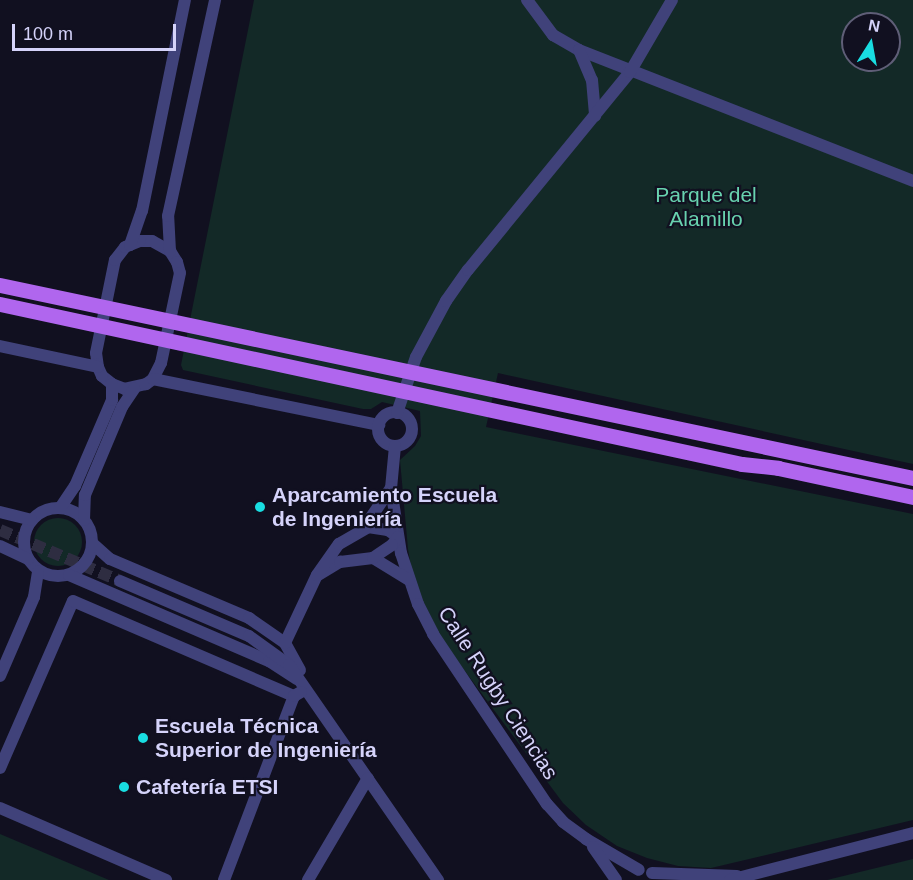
<!DOCTYPE html>
<meta charset="utf-8">
<style>
body{margin:0}
#map{position:relative;width:913px;height:880px;overflow:hidden;background:#111020;font-family:Helvetica,sans-serif}
div>[style]{position:absolute}
.green>*{inset:0;background:#132927}
.round{border-radius:50%}
.minor-tunnel>*{height:12px;margin-top:-6px;transform-origin:0;background:repeating-linear-gradient(90deg,#2e2d41 0 12px,transparent 0 18px)}
.minor>*{height:12px;margin:-6px;padding:0 6px;transform-origin:6px;border-radius:6px;background:#40427a}
.minor>.ring{margin:-6px;padding:0;box-sizing:content-box;background:none;border:12px solid #40427a;border-radius:50%}
.major>*{height:15px;margin:-7.5px;padding:0 7.5px;transform-origin:7.5px;border-radius:7.5px;background:#b066ee}
.dots>*{width:16px;height:16px;translate:-50% -50%;box-sizing:border-box;border:3px solid #111020;border-radius:50%}
span{translate:-50% -50%;white-space:nowrap;text-align:center;line-height:1.15;-webkit-text-stroke:4.5px #111020;paint-order:stroke}
.park-label{font-size:21px;color:#68d2af}
.poi-label{font-size:21px;color:#d5d3fa;font-weight:700}
.left{translate:0 -50%;text-align:left}
.street-label{font-size:21px;color:#d5d3fa}
.north{position:absolute;left:841px;top:12px;width:60px;height:60px;box-sizing:border-box;background:#111020;border:2px solid #5f5e77;border-radius:50%;rotate:11deg;font-size:16px;font-weight:700;line-height:24px;text-align:center;color:#d5d3fa}
.north::after{content:'';display:block;margin:auto;width:21px;height:27px;background:#19dde1;clip-path:polygon(50% 0,100% 100%,50% 72%,0 100%)}
.scale{position:absolute;left:12px;top:24px;width:164px;height:27px;box-sizing:border-box;border:3px solid #d5d3fa;border-top:0;padding-left:8px;font-size:18px;line-height:21px;white-space:nowrap;color:#d5d3fa;-webkit-text-stroke:4px #111020;paint-order:stroke}
</style>
<div id="map">
<div class="green">
<div style="clip-path:polygon(evenodd,254px 0,913px 0,913px 464px,498px 373px,486px 427px,913px 514px,913px 820px,711px 868px,678px 866px,647px 858px,617px 846px,586px 825px,563px 803px,459px 663px,439px 633px,422px 599px,412px 572px,408px 549px,400px 460px,415px 446px,421px 436px,420px 411px,382px 402px,371px 409px,363px 409px,183px 370px,181px 365px,254px 0,853px 24px,889px 24px,889px 60px,853px 60px,853px 24px)"></div>
<div class="round" style="left:34px;top:518px;width:48px;height:48px"></div>
<div style="clip-path:polygon(0 834px,109px 880px,0 880px)"></div>
<div style="clip-path:polygon(913px 859px,913px 880px,827px 880px)"></div>
</div>
<div class="minor-tunnel">
<div style="left:0;top:530px;width:130px;rotate:23deg"></div>
</div>
<div class="minor">
<div style="left:527px;top:0;width:44px;rotate:53.4deg"></div>
<div style="left:553px;top:35px;width:30px;rotate:30deg"></div>
<div style="left:579px;top:50px;width:359px;rotate:21.4deg"></div>
<div style="left:579px;top:50px;width:33px;rotate:67deg"></div>
<div style="left:592px;top:80px;width:36px;rotate:85deg"></div>
<div style="left:140px;top:241px;width:12px"></div>
<div style="left:152px;top:241px;width:21px;rotate:29deg"></div>
<div style="left:170px;top:251px;width:13px;rotate:58deg"></div>
<div style="left:177px;top:262px;width:11px;rotate:75deg"></div>
<div style="left:180px;top:273px;width:92px;rotate:101.9deg"></div>
<div style="left:161px;top:363px;width:18px;rotate:117deg"></div>
<div style="left:153px;top:379px;width:9px;rotate:144deg"></div>
<div style="left:146px;top:384px;width:22px;rotate:167deg"></div>
<div style="left:125px;top:389px;width:14px;rotate:-159deg"></div>
<div style="left:112px;top:384px;width:13px;rotate:-141deg"></div>
<div style="left:102px;top:376px;width:10px;rotate:-114deg"></div>
<div style="left:98px;top:367px;width:14px;rotate:-98deg"></div>
<div style="left:96px;top:353px;width:95px;rotate:-78.5deg"></div>
<div style="left:115px;top:260px;width:16px;rotate:-52deg"></div>
<div style="left:125px;top:247px;width:16px;rotate:-22deg"></div>
<div style="left:130px;top:245px;width:36px;rotate:-71deg"></div>
<div style="left:142px;top:211px;width:215px;rotate:-78.5deg"></div>
<div style="left:170px;top:251px;width:35px;rotate:-93deg"></div>
<div style="left:168px;top:216px;width:221px;rotate:-77.7deg"></div>
<div style="left:0;top:346px;width:100px;rotate:12.1deg"></div>
<div style="left:153px;top:379px;width:231px;rotate:11.5deg"></div>
<div class="ring" style="left:378px;top:412px;width:22px;height:22px"></div>
<div style="left:397px;top:413px;width:59px;rotate:-71.3deg"></div>
<div style="left:416px;top:357px;width:64px;rotate:-61.8deg"></div>
<div style="left:446px;top:301px;width:38px;rotate:-55deg"></div>
<div style="left:468px;top:270px;width:256px;rotate:-50.7deg"></div>
<div style="left:630px;top:72px;width:83px;rotate:-59.7deg"></div>
<div style="left:395px;top:446px;width:42px;rotate:95.4deg"></div>
<div style="left:391px;top:488px;width:66px;rotate:81.3deg"></div>
<div style="left:401px;top:553px;width:54px;rotate:71.6deg"></div>
<div style="left:418px;top:604px;width:34px;rotate:63deg"></div>
<div style="left:433px;top:634px;width:205px;rotate:56.2deg"></div>
<div style="left:547px;top:804px;width:24px;rotate:48deg"></div>
<div style="left:563px;top:822px;width:29px;rotate:36deg"></div>
<div style="left:586px;top:839px;width:61px;rotate:30.3deg"></div>
<div class="ring" style="left:24px;top:508px;width:56px;height:56px"></div>
<div style="left:60px;top:508px;width:27px;rotate:-56deg"></div>
<div style="left:75px;top:486px;width:94px;rotate:-66.7deg"></div>
<div style="left:112px;top:400px;width:16px;rotate:-90deg"></div>
<div style="left:0;top:512px;width:32px;rotate:14deg"></div>
<div style="left:84px;top:520px;width:25px;rotate:-88deg"></div>
<div style="left:85px;top:495px;width:95px;rotate:-67.2deg"></div>
<div style="left:122px;top:407px;width:22px;rotate:-56deg"></div>
<div style="left:363px;top:529px;width:50px;rotate:-55.7deg"></div>
<div style="left:92px;top:543px;width:24px;rotate:42deg"></div>
<div style="left:110px;top:559px;width:151px;rotate:23deg"></div>
<div style="left:249px;top:618px;width:44px;rotate:34.8deg"></div>
<div style="left:285px;top:643px;width:31px;rotate:61deg"></div>
<div style="left:0;top:546px;width:31px;rotate:25deg"></div>
<div style="left:69px;top:575px;width:218px;rotate:23.3deg"></div>
<div style="left:269px;top:661px;width:33px;rotate:33deg"></div>
<div style="left:318px;top:575px;width:26px;rotate:-31deg"></div>
<div style="left:340px;top:562px;width:33px;rotate:-7deg"></div>
<div style="left:373px;top:558px;width:42px;rotate:31.4deg"></div>
<div style="left:120px;top:581px;width:140px;rotate:23.1deg"></div>
<div style="left:249px;top:636px;width:49px;rotate:35.9deg"></div>
<div style="left:289px;top:665px;width:262px;rotate:55.3deg"></div>
<div style="left:285px;top:643px;width:75px;rotate:-64.8deg"></div>
<div style="left:317px;top:575px;width:38px;rotate:-55deg"></div>
<div style="left:339px;top:544px;width:34px;rotate:-30deg"></div>
<div style="left:368px;top:527px;width:20px;rotate:9deg"></div>
<div style="left:388px;top:530px;width:12px;rotate:35deg"></div>
<div style="left:398px;top:537px;width:10px;rotate:127deg"></div>
<div style="left:392px;top:545px;width:23px;rotate:146deg"></div>
<div style="left:0;top:676px;width:86px;rotate:-66.7deg"></div>
<div style="left:34px;top:597px;width:26px;rotate:-81deg"></div>
<div style="left:0;top:768px;width:182px;rotate:-66.4deg"></div>
<div style="left:73px;top:601px;width:241px;rotate:23.3deg"></div>
<div style="left:0;top:808px;width:181px;rotate:23.4deg"></div>
<div style="left:593px;top:847px;width:40px;rotate:55.1deg"></div>
<div style="left:652px;top:873px;width:85px;rotate:2deg"></div>
<div style="left:224px;top:880px;width:197px;rotate:-69.2deg"></div>
<div style="left:294px;top:696px;width:8px;rotate:-30deg"></div>
<div style="left:308px;top:880px;width:118px;rotate:-59.5deg"></div>
<div style="left:730px;top:880px;width:189px;rotate:-14.4deg"></div>
</div>
<div class="major">
<div style="left:0;top:285px;width:933px;rotate:11.94deg"></div>
<div style="left:0;top:304px;width:759px;rotate:12.17deg"></div>
<div style="left:742px;top:464px;width:36px;rotate:6deg"></div>
<div style="left:778px;top:468px;width:138px;rotate:12.1deg"></div>
</div>
<div class="dots">
<div style="left:260px;top:507px;background:#19dde1"></div>
<div style="left:143px;top:738px;background:#19dde1"></div>
<div style="left:124px;top:787px;background:#19dde1"></div>
</div>
<div class="park-label">
<span style="left:706px;top:207px">Parque del<br>Alamillo</span>
</div>
<div class="poi-label">
<span class="left" style="left:272px;top:507px">Aparcamiento Escuela<br>de Ingeniería</span>
<span class="left" style="left:155px;top:738px">Escuela Técnica<br>Superior de Ingeniería</span>
<span class="left" style="left:136px;top:787px">Cafetería ETSI</span>
</div>
<div class="street-label">
<span style="left:498px;top:693px;rotate:57deg">Calle Rugby Ciencias</span>
</div>
<div class="north">N</div>
<div class="scale">100 m</div>
</div>
